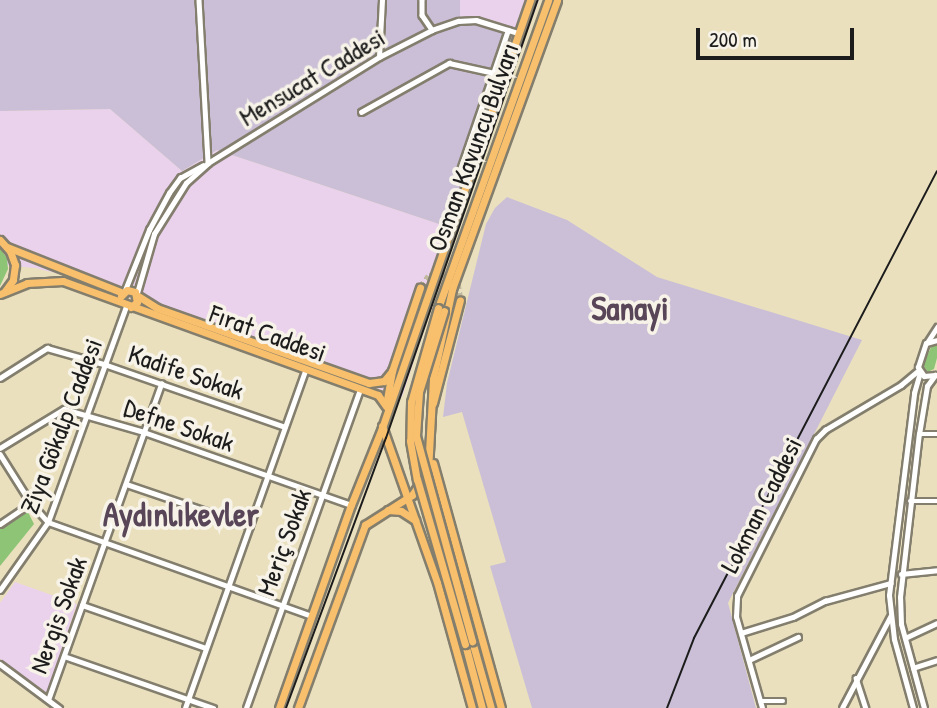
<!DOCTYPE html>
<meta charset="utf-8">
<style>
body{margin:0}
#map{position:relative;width:937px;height:708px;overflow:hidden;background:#eae0be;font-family:"Patrick Hand",sans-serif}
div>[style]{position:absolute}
.built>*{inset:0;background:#ead1ec}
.industrial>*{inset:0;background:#cabfd6}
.green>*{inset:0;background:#8ec476}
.primary-tunnel>*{height:7px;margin-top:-3.5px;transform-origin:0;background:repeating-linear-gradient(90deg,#c1b99e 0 7px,transparent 0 10.5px)}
.roads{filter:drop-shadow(2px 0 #837e6d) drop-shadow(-2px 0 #837e6d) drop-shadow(0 2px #837e6d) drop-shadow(0 -2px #837e6d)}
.minor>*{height:4.5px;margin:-2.25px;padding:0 2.25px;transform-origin:2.25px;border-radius:2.25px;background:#fff}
.tertiary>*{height:5px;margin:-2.5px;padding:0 2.5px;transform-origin:2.5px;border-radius:2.5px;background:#fff}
.primary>*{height:7px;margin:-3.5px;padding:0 3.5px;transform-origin:3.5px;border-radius:3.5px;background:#f8bf6c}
.trunk>*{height:7px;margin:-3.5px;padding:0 3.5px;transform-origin:3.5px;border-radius:3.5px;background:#f8bf6c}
.tram>*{height:2px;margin:-1px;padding:0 1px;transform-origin:1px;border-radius:1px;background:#1c1c1c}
.rail>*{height:2px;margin:-1px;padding:0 1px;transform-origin:1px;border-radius:1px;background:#1c1c1c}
.bridges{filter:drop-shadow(2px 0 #837e6d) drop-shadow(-2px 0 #837e6d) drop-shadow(0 2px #837e6d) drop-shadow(0 -2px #837e6d)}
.trunk-bridge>*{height:7px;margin:-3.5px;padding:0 3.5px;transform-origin:3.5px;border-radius:3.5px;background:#f8bf6c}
span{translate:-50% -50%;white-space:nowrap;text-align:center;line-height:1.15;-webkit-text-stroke:7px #f7f3e8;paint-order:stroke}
.street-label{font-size:26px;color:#1c1c1c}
.district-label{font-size:33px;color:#584557;font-weight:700}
.scale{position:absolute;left:696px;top:28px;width:158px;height:32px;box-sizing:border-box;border:4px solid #1c1c1c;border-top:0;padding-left:9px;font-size:21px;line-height:24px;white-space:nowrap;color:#1c1c1c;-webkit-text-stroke:5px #f7f3e8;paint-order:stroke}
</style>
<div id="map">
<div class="built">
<div style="clip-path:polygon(460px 0,539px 0,525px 38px,459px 17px)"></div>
<div style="clip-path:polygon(110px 109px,182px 171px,217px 150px,457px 230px,402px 397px,160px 313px,129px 298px,71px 277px,35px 268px,0 265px,0 111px)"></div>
<div style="clip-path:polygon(15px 582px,77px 604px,47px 693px,0 659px,0 603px)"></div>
</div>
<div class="industrial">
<div style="clip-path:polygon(0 0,460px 0,460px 17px,525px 38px,457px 230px,217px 150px,182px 171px,110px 109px,0 111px)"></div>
<div style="clip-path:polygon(507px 197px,567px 220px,657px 277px,862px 340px,728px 603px,756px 708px,532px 708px,490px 566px,506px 562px,462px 412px,443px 417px,447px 383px,486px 224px,495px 208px)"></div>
</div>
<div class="green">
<div style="clip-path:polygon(0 248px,7px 258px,8px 269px,0 286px)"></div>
<div style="clip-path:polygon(932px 345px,937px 346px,937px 358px,934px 369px,928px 372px,923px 365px)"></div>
<div style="clip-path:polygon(26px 508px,34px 524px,0 566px,0 525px)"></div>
</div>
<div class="primary-tunnel">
<div style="left:420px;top:288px;width:15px;rotate:-53deg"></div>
<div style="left:429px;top:276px;width:16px;rotate:-7deg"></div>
<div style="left:445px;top:274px;width:14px;rotate:34deg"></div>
<div style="left:457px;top:282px;width:18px;rotate:81deg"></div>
</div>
<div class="roads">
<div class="minor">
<div style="left:199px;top:0;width:163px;rotate:86.8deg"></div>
<div style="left:422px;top:0;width:15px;rotate:90deg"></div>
<div style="left:422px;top:15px;width:18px;rotate:56deg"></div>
<div style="left:379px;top:57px;width:57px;rotate:-87deg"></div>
<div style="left:361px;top:112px;width:101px;rotate:-29.1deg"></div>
<div style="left:449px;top:63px;width:46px;rotate:12.5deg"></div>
<div style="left:465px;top:186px;width:12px;rotate:-125deg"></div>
<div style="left:458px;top:176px;width:154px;rotate:-71.1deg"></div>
<div style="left:125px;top:290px;width:65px;rotate:-68.2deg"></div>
<div style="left:149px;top:230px;width:42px;rotate:-61.6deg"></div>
<div style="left:169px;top:193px;width:19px;rotate:-54deg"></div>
<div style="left:180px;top:178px;width:26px;rotate:-29deg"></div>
<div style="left:137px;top:293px;width:61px;rotate:-73.9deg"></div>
<div style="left:154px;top:234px;width:60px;rotate:-57.9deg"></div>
<div style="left:186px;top:183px;width:30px;rotate:-42deg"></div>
<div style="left:208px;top:163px;width:201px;rotate:-31.8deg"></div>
<div style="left:379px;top:57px;width:59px;rotate:-27deg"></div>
<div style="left:432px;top:30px;width:28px;rotate:-19deg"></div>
<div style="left:458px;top:21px;width:18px;rotate:-3deg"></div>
<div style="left:476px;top:20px;width:44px;rotate:17.2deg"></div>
<div style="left:0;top:378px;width:56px;rotate:-32.6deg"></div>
<div style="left:47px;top:348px;width:62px;rotate:15.8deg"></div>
<div style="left:107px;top:365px;width:188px;rotate:19.2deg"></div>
<div style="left:919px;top:434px;width:18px"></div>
<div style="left:0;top:448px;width:75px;rotate:-31.4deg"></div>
<div style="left:64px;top:409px;width:83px;rotate:16deg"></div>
<div style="left:144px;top:432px;width:219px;rotate:19.4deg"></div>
<div style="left:0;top:454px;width:58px;rotate:57.7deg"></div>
<div style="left:31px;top:503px;width:25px;rotate:48deg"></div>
<div style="left:48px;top:522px;width:280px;rotate:19.6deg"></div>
<div style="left:126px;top:484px;width:131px;rotate:18.7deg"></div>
<div style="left:910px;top:501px;width:27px"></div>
<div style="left:0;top:524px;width:37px;rotate:-34deg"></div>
<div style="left:901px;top:574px;width:36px;rotate:-6deg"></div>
<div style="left:0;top:590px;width:83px;rotate:-54.8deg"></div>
<div style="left:48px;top:522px;width:229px;rotate:-70.1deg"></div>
<div style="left:82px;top:605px;width:131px;rotate:19.1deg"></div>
<div style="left:741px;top:633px;width:54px;rotate:-17.1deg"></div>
<div style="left:793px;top:617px;width:36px;rotate:-27deg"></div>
<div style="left:825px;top:601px;width:68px;rotate:-15.3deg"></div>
<div style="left:905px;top:638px;width:35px;rotate:-25deg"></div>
<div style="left:64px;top:656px;width:158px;rotate:19.2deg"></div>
<div style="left:749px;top:660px;width:54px;rotate:-25.1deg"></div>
<div style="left:0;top:664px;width:74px;rotate:36.7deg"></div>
<div style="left:913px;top:668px;width:25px;rotate:-18deg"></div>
<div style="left:856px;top:678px;width:32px;rotate:72deg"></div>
<div style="left:48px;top:700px;width:336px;rotate:-70.3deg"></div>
<div style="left:760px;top:701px;width:23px"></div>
<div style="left:185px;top:708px;width:360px;rotate:-70.4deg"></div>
<div style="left:246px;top:708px;width:339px;rotate:-70.3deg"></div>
<div style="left:762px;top:708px;width:95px;rotate:-105.9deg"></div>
<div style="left:736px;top:617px;width:21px;rotate:-87deg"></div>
<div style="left:737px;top:596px;width:176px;rotate:-63.3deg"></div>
<div style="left:816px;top:439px;width:13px;rotate:-45deg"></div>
<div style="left:825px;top:430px;width:88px;rotate:-30.6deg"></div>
<div style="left:901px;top:385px;width:23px;rotate:-40deg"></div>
<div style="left:842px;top:708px;width:103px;rotate:-62.2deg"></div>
</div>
<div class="tertiary">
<div style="left:928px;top:341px;width:17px;rotate:-57deg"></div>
<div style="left:935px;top:375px;width:11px;rotate:175deg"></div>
<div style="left:924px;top:376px;width:11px;rotate:-124deg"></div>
<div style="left:918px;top:367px;width:25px;rotate:-72deg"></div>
<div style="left:926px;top:343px;width:11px;rotate:-15deg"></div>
<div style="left:913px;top:708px;width:72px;rotate:-105.4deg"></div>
<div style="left:894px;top:639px;width:44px;rotate:-96.5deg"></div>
<div style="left:889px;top:595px;width:204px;rotate:-82.9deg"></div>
<div style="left:914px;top:393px;width:22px;rotate:-74deg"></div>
<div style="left:924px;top:708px;width:87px;rotate:-105.3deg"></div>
<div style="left:901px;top:624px;width:27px;rotate:-92deg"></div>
<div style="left:900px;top:597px;width:164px;rotate:-83.4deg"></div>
<div style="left:919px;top:434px;width:49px;rotate:-80.5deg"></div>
<div style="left:927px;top:386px;width:14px;rotate:-54deg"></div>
</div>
<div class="primary">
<div style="left:0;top:240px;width:15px;rotate:48deg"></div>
<div style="left:10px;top:251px;width:15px;rotate:70deg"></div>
<div style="left:15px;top:265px;width:15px;rotate:98deg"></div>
<div style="left:13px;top:280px;width:14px;rotate:126deg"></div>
<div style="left:7px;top:247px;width:125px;rotate:21.6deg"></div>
<div style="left:0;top:294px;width:29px;rotate:-22deg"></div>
<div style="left:27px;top:283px;width:36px;rotate:-3deg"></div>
<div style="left:63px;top:281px;width:335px;rotate:19.9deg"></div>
<div style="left:378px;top:395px;width:14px;rotate:54deg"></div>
<div style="left:121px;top:296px;width:8px;rotate:-45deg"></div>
<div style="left:127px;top:290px;width:8px;rotate:14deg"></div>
<div style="left:135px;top:292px;width:10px;rotate:79deg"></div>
<div style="left:137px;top:302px;width:8px;rotate:140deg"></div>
<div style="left:138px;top:296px;width:22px;rotate:32deg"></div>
<div style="left:157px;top:308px;width:225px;rotate:19.5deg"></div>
<div style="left:369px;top:383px;width:15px;rotate:-8deg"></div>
<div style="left:384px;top:381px;width:13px;rotate:-51deg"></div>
<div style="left:433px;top:403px;width:106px;rotate:-75.3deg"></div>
<div style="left:386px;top:405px;width:35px;rotate:-80deg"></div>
<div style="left:392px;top:371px;width:88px;rotate:-71.4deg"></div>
</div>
<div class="trunk">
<div style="left:452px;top:289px;width:307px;rotate:-70deg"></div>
<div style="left:438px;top:308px;width:327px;rotate:-70.3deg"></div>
<div style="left:382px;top:426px;width:165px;rotate:70.6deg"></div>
<div style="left:437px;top:582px;width:131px;rotate:74.5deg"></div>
<div style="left:433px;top:463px;width:254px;rotate:74.5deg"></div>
<div style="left:388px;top:510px;width:13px;rotate:4deg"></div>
<div style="left:401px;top:511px;width:17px;rotate:33deg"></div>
<div style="left:472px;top:641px;width:70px;rotate:74.2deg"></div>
<div style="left:465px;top:644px;width:66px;rotate:75.1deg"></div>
<div style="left:279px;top:708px;width:215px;rotate:-70.5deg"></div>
<div style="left:351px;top:505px;width:83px;rotate:-68.1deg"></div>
<div style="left:382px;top:428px;width:453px;rotate:-70.9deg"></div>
<div style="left:298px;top:708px;width:195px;rotate:-69.9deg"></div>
<div style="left:365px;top:525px;width:56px;rotate:-32.6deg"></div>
<div style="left:412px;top:495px;width:29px;rotate:-56deg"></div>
<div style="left:428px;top:471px;width:93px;rotate:-86.9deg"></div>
<div style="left:433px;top:378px;width:95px;rotate:-77.9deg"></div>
</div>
</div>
<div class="tram">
<div style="left:286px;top:708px;width:288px;rotate:-69.7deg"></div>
<div style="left:386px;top:438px;width:464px;rotate:-70.9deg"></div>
</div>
<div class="rail">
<div style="left:667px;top:708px;width:75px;rotate:-68.9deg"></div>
<div style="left:694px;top:638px;width:526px;rotate:-62.51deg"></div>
</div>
<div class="bridges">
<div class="trunk-bridge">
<div style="left:438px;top:308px;width:98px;rotate:106deg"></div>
<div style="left:411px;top:402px;width:39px;rotate:91deg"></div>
<div style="left:410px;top:441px;width:39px;rotate:80deg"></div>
<div style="left:417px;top:479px;width:172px;rotate:73.8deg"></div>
<div style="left:444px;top:311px;width:85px;rotate:107.2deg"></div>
<div style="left:419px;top:392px;width:44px;rotate:93.9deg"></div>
<div style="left:416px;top:436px;width:213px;rotate:74.7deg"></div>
</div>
</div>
<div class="street-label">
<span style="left:312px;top:77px;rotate:-31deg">Mensucat Caddesi</span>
<span style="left:473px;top:147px;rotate:-70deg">Osman Kavuncu Bulvarı</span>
<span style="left:268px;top:333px;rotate:20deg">Fırat Caddesi</span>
<span style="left:186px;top:372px;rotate:19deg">Kadife Sokak</span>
<span style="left:179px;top:425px;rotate:19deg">Defne Sokak</span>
<span style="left:61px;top:426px;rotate:-69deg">Ziya Gökalp Caddesi</span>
<span style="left:761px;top:505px;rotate:-63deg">Lokman Caddesi</span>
<span style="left:284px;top:542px;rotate:-70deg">Meriç Sokak</span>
<span style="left:58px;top:615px;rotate:-70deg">Nergis Sokak</span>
</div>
<div class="district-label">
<span style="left:630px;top:309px">Sanayi</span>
<span style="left:181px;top:515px">Aydınlıkevler</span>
</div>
<div class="scale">200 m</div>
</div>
